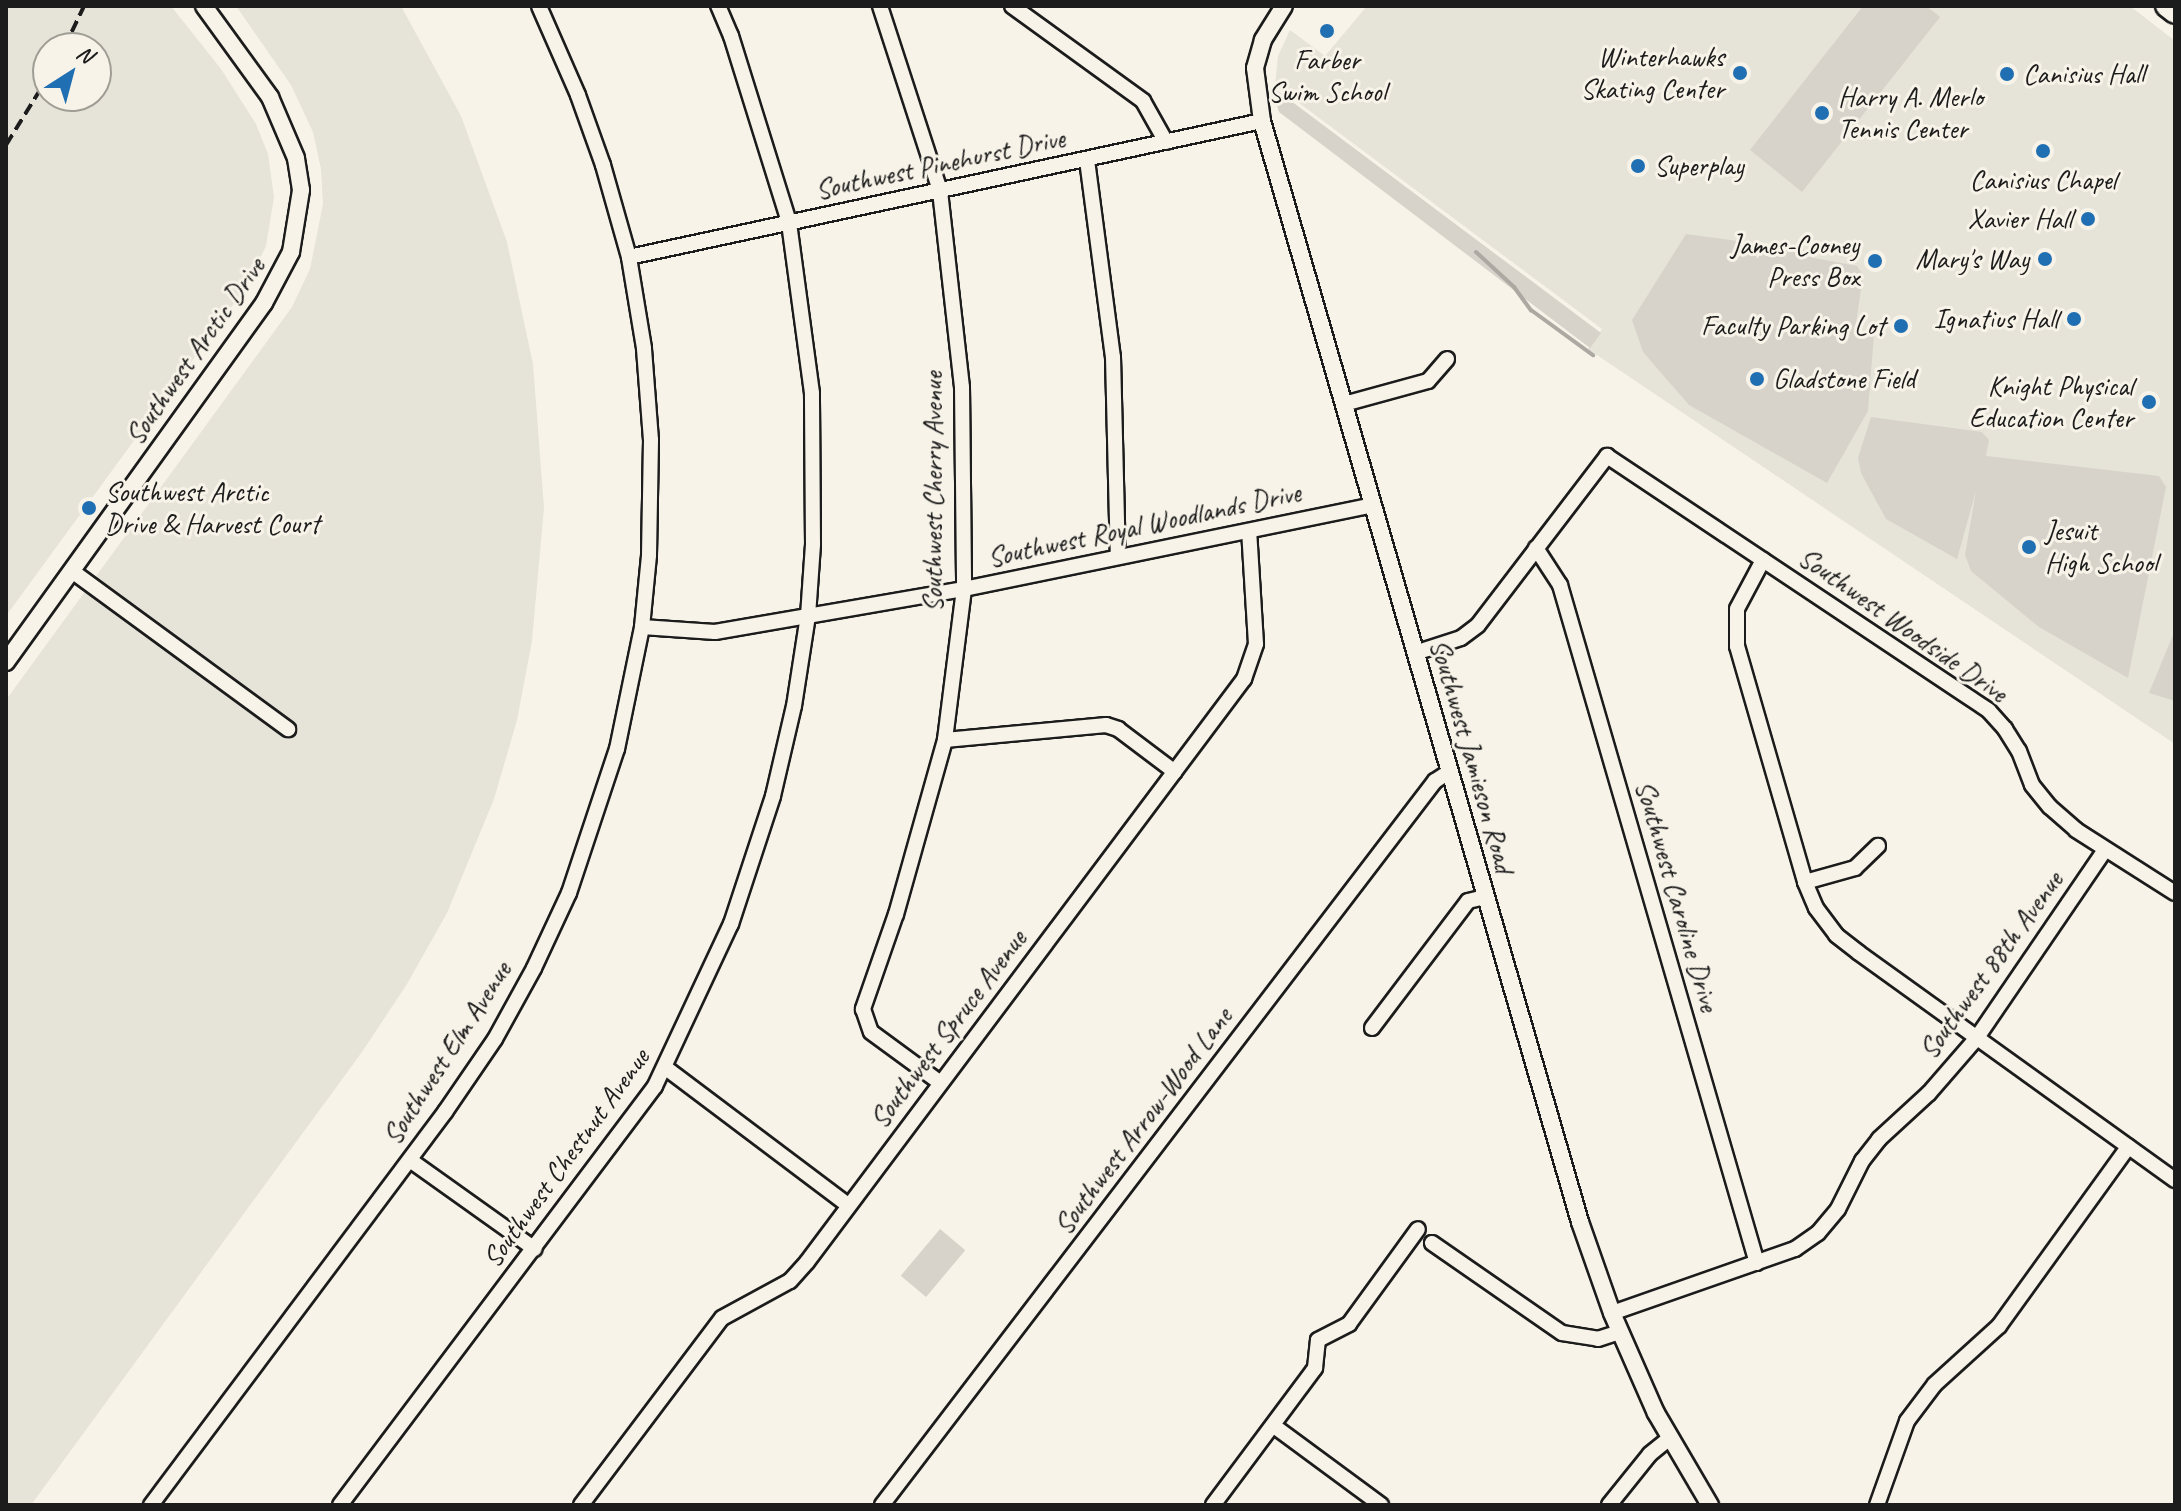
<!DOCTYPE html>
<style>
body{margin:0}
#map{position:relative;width:2181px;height:1511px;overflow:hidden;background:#f7f3e8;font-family:Caveat,sans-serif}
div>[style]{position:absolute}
.built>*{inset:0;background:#e6e3d9}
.green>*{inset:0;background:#d7d3cb;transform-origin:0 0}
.stream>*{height:4px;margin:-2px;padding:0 2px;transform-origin:2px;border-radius:2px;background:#aca9a2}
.roads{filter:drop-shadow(2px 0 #1c1c1c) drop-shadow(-2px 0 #1c1c1c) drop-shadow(0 2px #1c1c1c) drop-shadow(0 -2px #1c1c1c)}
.minor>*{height:14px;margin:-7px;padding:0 7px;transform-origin:7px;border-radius:7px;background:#f7f3e8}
.tertiary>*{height:16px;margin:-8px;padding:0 8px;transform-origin:8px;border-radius:8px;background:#f7f3e8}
.primary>*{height:20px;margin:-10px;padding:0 10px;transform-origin:10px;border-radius:10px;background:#f7f3e8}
.rail>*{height:4px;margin-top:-2px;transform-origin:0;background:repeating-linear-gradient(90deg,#1c1c1c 0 12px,transparent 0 18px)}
.dots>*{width:22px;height:22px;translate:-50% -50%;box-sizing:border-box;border:4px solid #f7f3e8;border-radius:50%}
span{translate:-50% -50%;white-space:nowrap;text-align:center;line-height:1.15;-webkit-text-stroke:6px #f7f3e8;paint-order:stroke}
.poi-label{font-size:28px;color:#1c1c1c}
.right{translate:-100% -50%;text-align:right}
.left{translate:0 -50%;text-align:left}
.street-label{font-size:28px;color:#1c1c1c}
.frame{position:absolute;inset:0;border:8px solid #1c1c1c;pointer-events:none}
.north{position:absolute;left:32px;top:32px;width:80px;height:80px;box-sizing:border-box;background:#f7f3e8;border:2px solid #9f9d96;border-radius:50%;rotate:36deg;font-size:22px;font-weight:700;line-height:32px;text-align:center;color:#1c1c1c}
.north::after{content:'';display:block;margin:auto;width:28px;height:36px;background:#1f6fb2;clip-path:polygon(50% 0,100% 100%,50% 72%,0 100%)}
</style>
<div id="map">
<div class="built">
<div style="clip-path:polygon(evenodd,6px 6px,171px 6px,221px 69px,256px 124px,268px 154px,274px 197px,266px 246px,246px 287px,6px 616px,6px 6px,48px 48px,96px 48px,96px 96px,48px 96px,48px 48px)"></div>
<div style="clip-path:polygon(236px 6px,401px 6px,461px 116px,507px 242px,533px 364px,544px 508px,532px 641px,517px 720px,494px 799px,447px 913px,407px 984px,362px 1052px,31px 1505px,6px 1505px,6px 700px,292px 307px,310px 269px,323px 204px,321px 169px,313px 132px,291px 85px)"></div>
<div style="clip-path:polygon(1367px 6px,2130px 6px,2175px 41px,2175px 744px,1588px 349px,1602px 329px,1275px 85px,1278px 56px,1290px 30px,1325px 56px)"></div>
</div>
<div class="green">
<div style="clip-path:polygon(1863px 6px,1926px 6px,1940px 17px,1802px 192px,1750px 150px)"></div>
<div style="clip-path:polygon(1271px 86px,1601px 333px,1590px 348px,1279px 112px)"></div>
<div style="clip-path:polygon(1686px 234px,1804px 250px,1804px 256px,1857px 266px,1863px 275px,1855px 331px,1874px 334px,1868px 411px,1827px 483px,1689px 405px,1643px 352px,1632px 320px)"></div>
<div style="clip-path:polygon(1871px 417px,1982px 432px,1989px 440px,1986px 456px,2159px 476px,2166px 487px,2128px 678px,2039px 627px,1971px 571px,1965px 555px,1976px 491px,1957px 559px,1886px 519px,1861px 473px,1858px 458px)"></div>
<div style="clip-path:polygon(2175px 630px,2175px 701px,2149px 693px)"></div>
<div style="left:940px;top:1229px;width:33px;height:61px;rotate:40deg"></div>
</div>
<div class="stream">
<div style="left:1476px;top:252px;width:52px;rotate:42.6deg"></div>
<div style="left:1514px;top:287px;width:29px;rotate:54deg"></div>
<div style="left:1531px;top:310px;width:77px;rotate:36deg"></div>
</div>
<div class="roads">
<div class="minor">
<div style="left:880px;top:6px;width:194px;rotate:72deg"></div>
<div style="left:940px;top:191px;width:197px;rotate:83.6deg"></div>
<div style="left:962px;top:387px;width:202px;rotate:89.4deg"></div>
<div style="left:964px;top:589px;width:152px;rotate:97.2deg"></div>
<div style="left:945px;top:740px;width:181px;rotate:105.7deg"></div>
<div style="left:896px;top:914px;width:101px;rotate:109.2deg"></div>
<div style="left:863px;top:1009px;width:24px;rotate:71deg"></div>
<div style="left:871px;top:1032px;width:84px;rotate:36.3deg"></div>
<div style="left:1012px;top:6px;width:162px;rotate:35.9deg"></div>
<div style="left:1143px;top:101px;width:47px;rotate:60.7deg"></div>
<div style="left:1087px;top:160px;width:199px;rotate:82.5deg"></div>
<div style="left:1113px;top:357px;width:200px;rotate:88.6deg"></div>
<div style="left:629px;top:257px;width:647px;rotate:-12.13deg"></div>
<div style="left:1344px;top:404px;width:87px;rotate:-15.3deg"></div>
<div style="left:1428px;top:381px;width:29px;rotate:-49deg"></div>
<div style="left:1536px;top:548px;width:44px;rotate:57deg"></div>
<div style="left:1560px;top:585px;width:706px;rotate:73.8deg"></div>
<div style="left:1763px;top:560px;width:55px;rotate:118deg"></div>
<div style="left:1737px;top:609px;width:37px;rotate:90deg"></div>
<div style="left:1737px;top:646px;width:246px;rotate:73.9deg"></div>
<div style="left:1805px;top:882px;width:28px;rotate:67deg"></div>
<div style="left:1816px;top:908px;width:34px;rotate:53deg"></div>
<div style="left:1836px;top:935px;width:29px;rotate:38deg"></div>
<div style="left:1859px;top:953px;width:389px;rotate:35.7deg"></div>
<div style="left:72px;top:571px;width:268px;rotate:36.2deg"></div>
<div style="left:642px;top:627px;width:73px;rotate:3.9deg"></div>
<div style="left:715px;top:632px;width:253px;rotate:-9.8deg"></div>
<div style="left:964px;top:589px;width:418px;rotate:-11.6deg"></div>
<div style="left:1415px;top:653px;width:48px;rotate:-18.1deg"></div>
<div style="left:1461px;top:638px;width:21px;rotate:-37deg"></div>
<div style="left:1478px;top:625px;width:213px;rotate:-52.6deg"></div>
<div style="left:1607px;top:456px;width:459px;rotate:33.7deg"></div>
<div style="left:1989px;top:711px;width:24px;rotate:48deg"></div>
<div style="left:2005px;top:729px;width:26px;rotate:58deg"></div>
<div style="left:2019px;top:751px;width:36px;rotate:69deg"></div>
<div style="left:2032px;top:785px;width:28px;rotate:51deg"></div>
<div style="left:2050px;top:807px;width:35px;rotate:41deg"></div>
<div style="left:2076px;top:830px;width:117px;rotate:32.5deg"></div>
<div style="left:945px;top:740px;width:162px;rotate:-5.3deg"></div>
<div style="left:1106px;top:725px;width:13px;rotate:18deg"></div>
<div style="left:1118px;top:729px;width:71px;rotate:37deg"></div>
<div style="left:1805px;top:882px;width:52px;rotate:-15.6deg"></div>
<div style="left:1855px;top:868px;width:32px;rotate:-44deg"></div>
<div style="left:1372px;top:1028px;width:159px;rotate:-52.9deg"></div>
<div style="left:1468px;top:901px;width:17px;rotate:-13deg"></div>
<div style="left:666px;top:1068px;width:228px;rotate:37deg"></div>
<div style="left:410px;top:1160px;width:153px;rotate:35.5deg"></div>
<div style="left:1432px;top:1243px;width:158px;rotate:34.7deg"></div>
<div style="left:1562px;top:1333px;width:36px;rotate:9deg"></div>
<div style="left:1598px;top:1339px;width:23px;rotate:-18deg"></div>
<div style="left:1612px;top:1313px;width:194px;rotate:-19.3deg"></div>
<div style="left:1795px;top:1249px;width:28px;rotate:-35deg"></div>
<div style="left:1818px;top:1233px;width:31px;rotate:-50deg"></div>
<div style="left:1838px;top:1209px;width:54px;rotate:-63.4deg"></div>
<div style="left:1862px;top:1161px;width:28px;rotate:-52deg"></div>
<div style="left:1879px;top:1139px;width:68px;rotate:-42.6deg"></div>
<div style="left:1929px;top:1093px;width:72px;rotate:-49deg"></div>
<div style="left:1976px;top:1039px;width:229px;rotate:-55.7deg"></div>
<div style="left:1274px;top:1426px;width:133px;rotate:36.4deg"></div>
<div style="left:151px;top:1505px;width:491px;rotate:-53.2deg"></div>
<div style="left:445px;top:1112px;width:88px;rotate:-55.6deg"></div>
<div style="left:495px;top:1039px;width:81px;rotate:-61.2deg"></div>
<div style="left:534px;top:968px;width:83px;rotate:-65deg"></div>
<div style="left:569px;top:893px;width:152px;rotate:-71.6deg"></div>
<div style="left:617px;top:749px;width:125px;rotate:-78.4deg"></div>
<div style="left:642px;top:627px;width:72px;rotate:-84.4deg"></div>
<div style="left:649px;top:555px;width:115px;rotate:-89deg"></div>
<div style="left:651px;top:440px;width:92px;rotate:-94.4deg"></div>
<div style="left:644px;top:348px;width:92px;rotate:-99.4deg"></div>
<div style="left:629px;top:257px;width:96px;rotate:-105.8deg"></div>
<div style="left:603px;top:165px;width:74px;rotate:-109.7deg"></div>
<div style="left:578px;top:95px;width:97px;rotate:-113.7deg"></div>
<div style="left:340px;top:1505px;width:524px;rotate:-53.06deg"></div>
<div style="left:655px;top:1086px;width:179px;rotate:-64.9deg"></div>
<div style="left:731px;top:924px;width:135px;rotate:-71.8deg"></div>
<div style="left:773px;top:796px;width:92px;rotate:-76.9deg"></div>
<div style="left:794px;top:706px;width:91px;rotate:-81.2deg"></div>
<div style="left:808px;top:616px;width:72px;rotate:-86deg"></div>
<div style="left:813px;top:544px;width:151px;rotate:-90.4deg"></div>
<div style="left:812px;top:393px;width:173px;rotate:-97.7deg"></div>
<div style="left:789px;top:222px;width:195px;rotate:-107.3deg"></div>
<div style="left:731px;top:36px;width:33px;rotate:-113deg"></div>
<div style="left:581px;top:1505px;width:234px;rotate:-53deg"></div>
<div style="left:722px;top:1318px;width:77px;rotate:-28.6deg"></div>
<div style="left:790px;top:1281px;width:25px;rotate:-48deg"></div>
<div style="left:807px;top:1262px;width:729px;rotate:-53.15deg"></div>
<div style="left:1244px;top:679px;width:37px;rotate:-71deg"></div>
<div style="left:1256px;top:644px;width:113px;rotate:-93.5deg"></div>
<div style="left:882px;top:1505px;width:911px;rotate:-52.63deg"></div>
<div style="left:1435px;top:781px;width:17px;rotate:-33deg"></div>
<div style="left:1213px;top:1505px;width:171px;rotate:-53.3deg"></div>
<div style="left:1315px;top:1368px;width:28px;rotate:-84deg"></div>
<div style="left:1318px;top:1340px;width:35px;rotate:-27deg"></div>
<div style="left:1349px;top:1324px;width:117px;rotate:-54deg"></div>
<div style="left:1609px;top:1505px;width:65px;rotate:-51.2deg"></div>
<div style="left:1650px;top:1454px;width:26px;rotate:-39deg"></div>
<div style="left:1877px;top:1505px;width:89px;rotate:-70.3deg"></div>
<div style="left:1907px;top:1421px;width:46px;rotate:-52.9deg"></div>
<div style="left:1935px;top:1384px;width:86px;rotate:-42.2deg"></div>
<div style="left:1999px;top:1326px;width:221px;rotate:-54.2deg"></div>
</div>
<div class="tertiary">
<div style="left:1284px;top:6px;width:40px;rotate:122deg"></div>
<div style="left:1263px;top:40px;width:29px;rotate:106deg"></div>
<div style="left:1255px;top:68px;width:53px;rotate:82.5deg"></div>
<div style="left:1262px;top:121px;width:1146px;rotate:73.89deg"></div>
<div style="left:1580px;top:1222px;width:96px;rotate:70.6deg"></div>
<div style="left:1612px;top:1313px;width:109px;rotate:66.3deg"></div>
<div style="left:1656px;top:1413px;width:107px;rotate:59.6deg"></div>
<div style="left:6px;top:662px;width:442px;rotate:-54.3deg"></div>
<div style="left:264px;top:303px;width:58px;rotate:-62.1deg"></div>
<div style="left:291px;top:252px;width:63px;rotate:-80.8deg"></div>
<div style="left:301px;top:190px;width:32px;rotate:-99deg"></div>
<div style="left:296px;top:158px;width:66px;rotate:-113.1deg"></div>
<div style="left:270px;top:97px;width:112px;rotate:-126deg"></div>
</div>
<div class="primary">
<div style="left:2166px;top:6px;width:11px;rotate:38deg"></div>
</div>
</div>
<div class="rail">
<div style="left:64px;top:48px;width:47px;rotate:-64.5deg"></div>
<div style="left:6px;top:145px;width:80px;rotate:-58.3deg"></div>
</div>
<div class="dots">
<div style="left:1327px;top:31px;background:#1f6fb2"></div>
<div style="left:1740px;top:73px;background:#1f6fb2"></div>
<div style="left:2007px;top:74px;background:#1f6fb2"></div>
<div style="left:1822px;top:113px;background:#1f6fb2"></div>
<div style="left:2043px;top:151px;background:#1f6fb2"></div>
<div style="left:1638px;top:166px;background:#1f6fb2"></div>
<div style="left:2088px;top:219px;background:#1f6fb2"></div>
<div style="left:2045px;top:259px;background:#1f6fb2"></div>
<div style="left:1875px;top:261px;background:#1f6fb2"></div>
<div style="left:2074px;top:319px;background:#1f6fb2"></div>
<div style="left:1901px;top:326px;background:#1f6fb2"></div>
<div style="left:1757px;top:379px;background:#1f6fb2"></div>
<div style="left:2149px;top:402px;background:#1f6fb2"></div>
<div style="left:89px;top:508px;background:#1f6fb2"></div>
<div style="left:2029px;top:547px;background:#1f6fb2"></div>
</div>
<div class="poi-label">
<span class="right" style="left:1724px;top:73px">Winterhawks<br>Skating Center</span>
<span style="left:1327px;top:76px">Farber<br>Swim School</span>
<span class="left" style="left:2023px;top:74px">Canisius Hall</span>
<span class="left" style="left:1838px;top:113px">Harry A. Merlo<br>Tennis Center</span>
<span class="left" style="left:1654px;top:166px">Superplay</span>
<span style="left:2043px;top:180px">Canisius Chapel</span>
<span class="right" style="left:2072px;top:219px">Xavier Hall</span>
<span class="right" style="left:1859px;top:261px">James-Cooney<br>Press Box</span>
<span class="right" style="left:2029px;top:259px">Mary's Way</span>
<span class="right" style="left:2058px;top:319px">Ignatius Hall</span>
<span class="right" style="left:1885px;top:326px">Faculty Parking Lot</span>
<span class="left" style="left:1773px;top:379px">Gladstone Field</span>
<span class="right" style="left:2133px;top:402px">Knight Physical<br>Education Center</span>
<span class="left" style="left:105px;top:508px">Southwest Arctic<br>Drive &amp; Harvest Court</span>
<span class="left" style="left:2045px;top:547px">Jesuit<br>High School</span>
</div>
<div class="street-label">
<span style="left:940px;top:164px;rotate:-12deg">Southwest Pinehurst Drive</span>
<span style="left:195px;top:351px;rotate:-55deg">Southwest Arctic Drive</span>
<span style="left:933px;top:492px;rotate:-90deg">Southwest Cherry Avenue</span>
<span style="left:1144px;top:525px;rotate:-12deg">Southwest Royal Woodlands Drive</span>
<span style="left:1903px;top:625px;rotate:35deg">Southwest Woodside Drive</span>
<span style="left:1472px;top:756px;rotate:74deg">Southwest Jamieson Road</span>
<span style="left:1677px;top:896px;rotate:74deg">Southwest Caroline Drive</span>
<span style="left:1991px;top:965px;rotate:-54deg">Southwest 88th Avenue</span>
<span style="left:948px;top:1029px;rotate:-53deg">Southwest Spruce Avenue</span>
<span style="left:447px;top:1053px;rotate:-57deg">Southwest Elm Avenue</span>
<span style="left:1143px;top:1121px;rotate:-53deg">Southwest Arrow-Wood Lane</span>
<span style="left:566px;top:1158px;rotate:-54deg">Southwest Chestnut Avenue</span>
</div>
<div class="frame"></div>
<div class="north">N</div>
</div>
